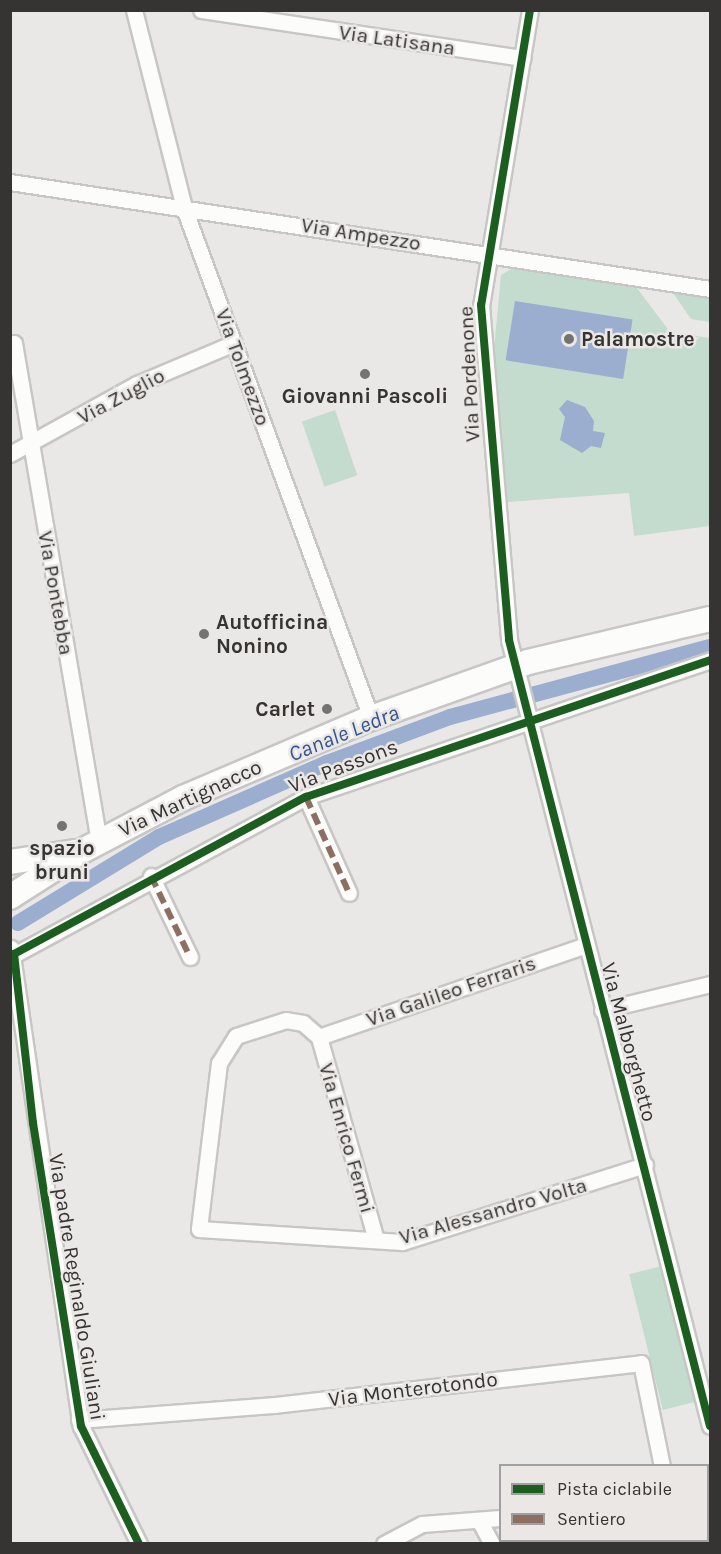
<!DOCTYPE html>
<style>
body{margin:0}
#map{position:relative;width:721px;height:1554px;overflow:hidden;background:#eae8e6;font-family:Karla,sans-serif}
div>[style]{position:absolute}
.green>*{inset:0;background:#c4dccd;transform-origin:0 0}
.water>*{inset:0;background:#9baecf;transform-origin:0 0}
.canal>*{height:16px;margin:-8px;padding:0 8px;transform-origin:8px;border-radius:8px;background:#9baecf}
.roads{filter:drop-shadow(2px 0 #c8c6c5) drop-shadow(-2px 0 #c8c6c5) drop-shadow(0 2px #c8c6c5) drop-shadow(0 -2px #c8c6c5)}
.street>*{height:15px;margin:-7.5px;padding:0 7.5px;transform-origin:7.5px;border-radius:7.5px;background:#fcfcfb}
.primary>*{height:24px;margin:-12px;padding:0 12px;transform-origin:12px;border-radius:12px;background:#fcfcfb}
.quiet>*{height:6px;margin-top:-3px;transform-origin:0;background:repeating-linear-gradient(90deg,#8d6e63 0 12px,transparent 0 18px)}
.cycleway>*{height:8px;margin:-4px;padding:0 4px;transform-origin:4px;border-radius:4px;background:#1b5e20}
.dots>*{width:16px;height:16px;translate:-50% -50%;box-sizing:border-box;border:3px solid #ebe7e5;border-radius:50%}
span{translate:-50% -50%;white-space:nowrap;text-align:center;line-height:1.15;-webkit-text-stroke:5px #ebe7e5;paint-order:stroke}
.street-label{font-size:21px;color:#353433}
.poi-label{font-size:21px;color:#353433;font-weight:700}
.left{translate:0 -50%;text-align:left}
.right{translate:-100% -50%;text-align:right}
.water-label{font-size:22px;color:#335593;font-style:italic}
.frame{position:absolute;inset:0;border:12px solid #353433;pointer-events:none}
.legend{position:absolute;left:499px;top:1464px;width:210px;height:78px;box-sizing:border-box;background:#ebe7e5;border:2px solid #a29f9e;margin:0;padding:8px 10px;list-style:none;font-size:18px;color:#353433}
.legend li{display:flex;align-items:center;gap:12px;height:30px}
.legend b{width:30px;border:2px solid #a29f9e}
</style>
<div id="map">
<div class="green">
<div style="clip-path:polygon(515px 267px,637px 288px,670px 332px,710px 338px,710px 526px,634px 536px,629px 493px,507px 502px,492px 370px,501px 275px)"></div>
<div style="clip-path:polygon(673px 293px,710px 299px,710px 322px,691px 319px)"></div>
<div style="left:335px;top:410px;width:69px;height:35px;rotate:71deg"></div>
<div style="left:662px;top:1266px;width:140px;height:34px;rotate:76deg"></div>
</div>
<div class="water">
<div style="left:515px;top:301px;width:119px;height:60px;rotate:9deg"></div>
<div style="clip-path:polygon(567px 400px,585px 407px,594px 421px,593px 431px,605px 433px,601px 448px,591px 446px,582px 453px,560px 440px,565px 417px,559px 409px)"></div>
</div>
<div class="canal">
<div style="left:18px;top:923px;width:165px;rotate:-31.4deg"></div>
<div style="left:159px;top:837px;width:184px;rotate:-23.8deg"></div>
<div style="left:327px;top:763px;width:131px;rotate:-20.5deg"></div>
<div style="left:450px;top:717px;width:269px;rotate:-15.1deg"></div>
</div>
<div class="roads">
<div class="street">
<div style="left:134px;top:10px;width:204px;rotate:75.8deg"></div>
<div style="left:184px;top:208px;width:543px;rotate:69.86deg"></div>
<div style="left:201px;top:10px;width:325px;rotate:8.5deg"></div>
<div style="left:530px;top:10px;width:299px;rotate:99.4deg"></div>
<div style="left:481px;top:305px;width:336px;rotate:85.2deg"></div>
<div style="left:509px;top:640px;width:811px;rotate:75.66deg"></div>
<div style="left:10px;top:182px;width:708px;rotate:8.69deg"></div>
<div style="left:14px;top:343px;width:506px;rotate:80.33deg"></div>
<div style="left:10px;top:454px;width:145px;rotate:-28.9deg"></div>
<div style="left:137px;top:384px;width:105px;rotate:-22.9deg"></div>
<div style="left:306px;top:797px;width:105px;rotate:65.9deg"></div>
<div style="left:151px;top:876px;width:90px;rotate:64.3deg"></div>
<div style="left:11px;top:948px;width:483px;rotate:81.7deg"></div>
<div style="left:81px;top:1426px;width:131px;rotate:63.8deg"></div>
<div style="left:10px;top:957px;width:336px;rotate:-28.4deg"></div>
<div style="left:306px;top:797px;width:427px;rotate:-18.7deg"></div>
<div style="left:602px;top:1010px;width:111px;rotate:-13.5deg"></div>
<div style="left:319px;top:1037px;width:280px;rotate:-19deg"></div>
<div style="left:376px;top:1240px;width:211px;rotate:-105.7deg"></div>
<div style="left:319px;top:1037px;width:21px;rotate:-139deg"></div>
<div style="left:303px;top:1023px;width:17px;rotate:-170deg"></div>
<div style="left:286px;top:1020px;width:52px;rotate:162.3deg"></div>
<div style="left:236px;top:1036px;width:32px;rotate:122deg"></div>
<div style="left:219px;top:1063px;width:167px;rotate:96.9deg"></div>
<div style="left:199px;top:1229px;width:203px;rotate:3.7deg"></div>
<div style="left:402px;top:1242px;width:255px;rotate:-17.6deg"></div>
<div style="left:79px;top:1420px;width:196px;rotate:-4.4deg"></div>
<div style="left:274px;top:1405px;width:369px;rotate:-6.5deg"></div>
<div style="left:641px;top:1363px;width:105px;rotate:78.5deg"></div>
<div style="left:708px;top:1492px;width:3px;rotate:-45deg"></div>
<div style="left:479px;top:1520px;width:27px;rotate:62deg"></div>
<div style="left:676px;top:1540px;width:5px;rotate:53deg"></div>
<div style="left:384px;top:1544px;width:43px;rotate:-27.8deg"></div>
<div style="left:422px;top:1524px;width:78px;rotate:-4.4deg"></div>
</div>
<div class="primary">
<div style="left:10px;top:862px;width:67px;rotate:-8.6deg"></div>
<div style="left:10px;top:897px;width:85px;rotate:-32.6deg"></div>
<div style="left:82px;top:851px;width:114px;rotate:-27.7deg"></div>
<div style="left:183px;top:798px;width:204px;rotate:-23.1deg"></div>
<div style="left:371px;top:718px;width:167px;rotate:-19.6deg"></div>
<div style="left:528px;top:662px;width:187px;rotate:-13.3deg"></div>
</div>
</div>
<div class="quiet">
<div style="left:306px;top:797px;width:105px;rotate:65.9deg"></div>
<div style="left:151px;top:876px;width:90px;rotate:64.3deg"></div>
</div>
<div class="cycleway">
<div style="left:530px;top:10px;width:299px;rotate:99.4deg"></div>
<div style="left:481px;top:305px;width:336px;rotate:85.2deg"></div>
<div style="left:509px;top:640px;width:811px;rotate:75.66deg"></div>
<div style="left:139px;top:1544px;width:131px;rotate:-116.2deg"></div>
<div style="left:81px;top:1426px;width:307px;rotate:-99deg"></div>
<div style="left:33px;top:1123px;width:170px;rotate:-96.4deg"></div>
<div style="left:14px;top:954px;width:332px;rotate:-28.3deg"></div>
<div style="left:306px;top:797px;width:427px;rotate:-18.7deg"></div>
</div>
<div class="dots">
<div style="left:569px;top:339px;background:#747372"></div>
<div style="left:365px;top:374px;background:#747372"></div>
<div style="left:204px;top:634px;background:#747372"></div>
<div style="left:327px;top:709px;background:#747372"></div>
<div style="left:62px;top:826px;background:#747372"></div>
</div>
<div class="street-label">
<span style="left:397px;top:40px;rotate:8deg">Via Latisana</span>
<span style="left:361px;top:234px;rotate:9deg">Via Ampezzo</span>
<span style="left:243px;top:367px;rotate:70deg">Via Tolmezzo</span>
<span style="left:469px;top:374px;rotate:-93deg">Via Pordenone</span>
<span style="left:121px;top:396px;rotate:-28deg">Via Zuglio</span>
<span style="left:56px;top:593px;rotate:80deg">Via Pontebba</span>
<span style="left:343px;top:766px;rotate:-21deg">Via Passons</span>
<span style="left:190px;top:798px;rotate:-25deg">Via Martignacco</span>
<span style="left:451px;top:991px;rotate:-19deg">Via Galileo Ferraris</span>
<span style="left:629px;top:1042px;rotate:75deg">Via Malborghetto</span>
<span style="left:347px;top:1138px;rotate:74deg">Via Enrico Fermi</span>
<span style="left:493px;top:1211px;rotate:-16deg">Via Alessandro Volta</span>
<span style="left:77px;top:1287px;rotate:81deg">Via padre Reginaldo Giuliani</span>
<span style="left:413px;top:1389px;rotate:-7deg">Via Monterotondo</span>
</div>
<div class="poi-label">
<span class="left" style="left:581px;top:339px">Palamostre</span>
<span style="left:365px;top:396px">Giovanni Pascoli</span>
<span class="left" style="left:216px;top:634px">Autofficina<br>Nonino</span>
<span class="right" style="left:315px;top:709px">Carlet</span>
<span style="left:62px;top:860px">spazio<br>bruni</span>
</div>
<div class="water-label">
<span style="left:344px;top:734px;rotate:-22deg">Canale Ledra</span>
</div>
<div class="frame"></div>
<ul class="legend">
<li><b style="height:8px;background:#1b5e20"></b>Pista ciclabile</li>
<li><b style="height:8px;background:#8d6e63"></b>Sentiero</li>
</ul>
</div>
